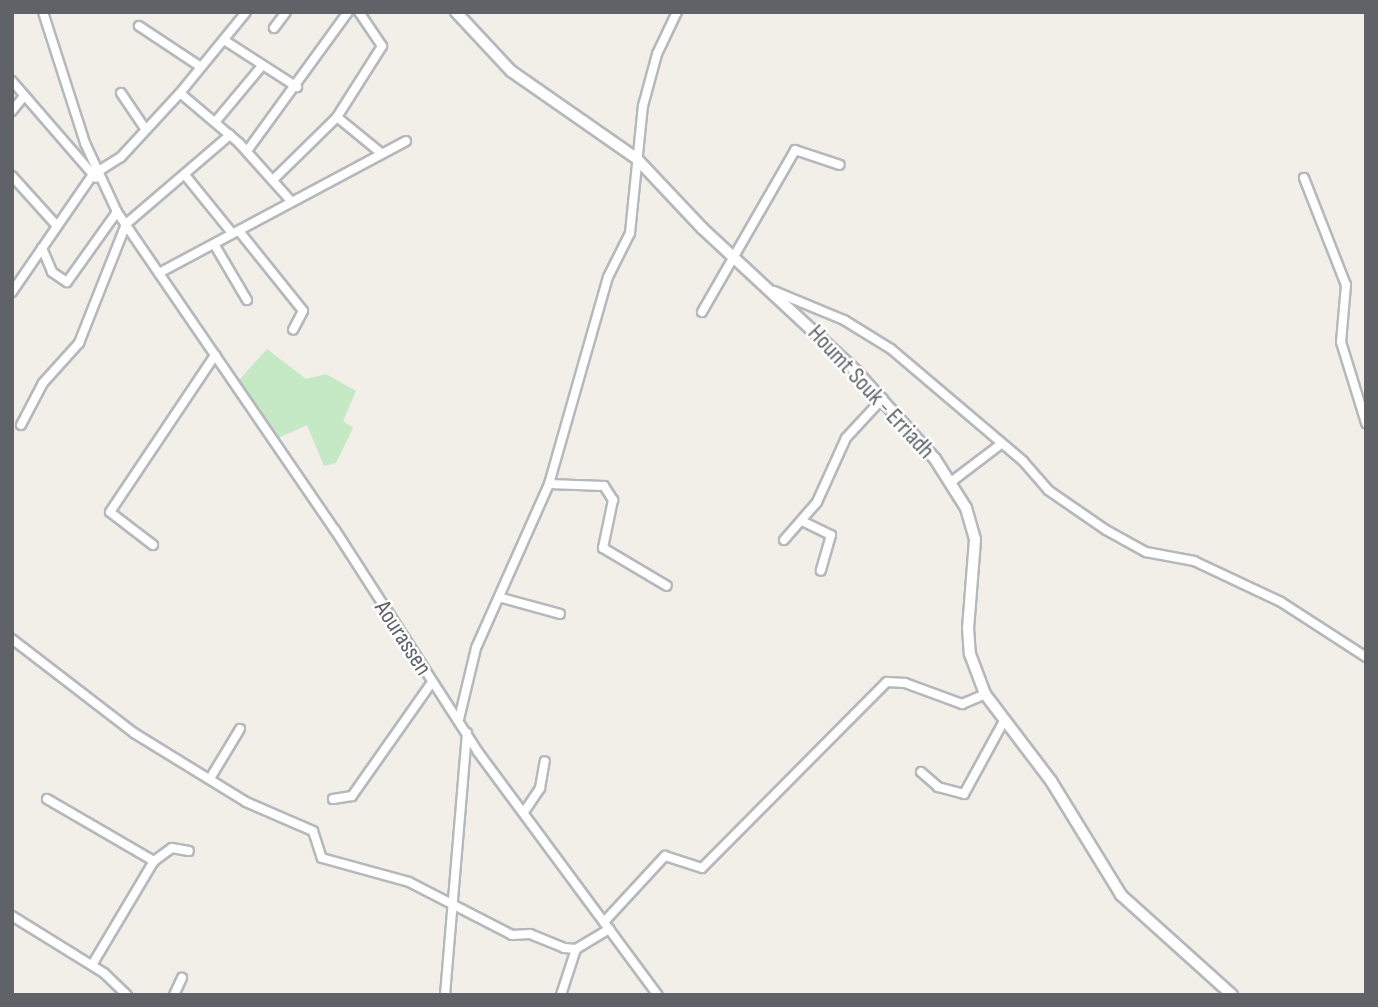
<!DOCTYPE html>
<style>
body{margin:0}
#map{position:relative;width:1378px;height:1007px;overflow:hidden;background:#f1efe8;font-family:"Sofia Sans Condensed",sans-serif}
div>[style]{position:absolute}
.green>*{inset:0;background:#c5e8c5}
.roads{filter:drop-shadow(2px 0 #b5b8bc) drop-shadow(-2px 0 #b5b8bc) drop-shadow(0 2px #b5b8bc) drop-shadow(0 -2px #b5b8bc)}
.street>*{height:8px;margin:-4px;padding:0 4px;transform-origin:4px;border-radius:4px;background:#fff}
.secondary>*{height:10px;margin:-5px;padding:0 5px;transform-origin:5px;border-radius:5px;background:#fff}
span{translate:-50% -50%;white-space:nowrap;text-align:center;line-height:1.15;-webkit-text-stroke:5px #fff;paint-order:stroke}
.street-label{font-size:24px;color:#5f6368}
.frame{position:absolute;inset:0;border:14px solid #5f6368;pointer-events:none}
</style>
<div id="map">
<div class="green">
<div style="clip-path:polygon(267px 349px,306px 379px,326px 374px,356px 391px,343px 421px,353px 428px,336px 463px,324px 466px,307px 425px,276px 439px,242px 388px,238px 381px)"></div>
</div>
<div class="roads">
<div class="street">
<div style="left:43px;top:12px;width:138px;rotate:72.2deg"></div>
<div style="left:85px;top:143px;width:76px;rotate:65.1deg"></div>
<div style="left:117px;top:212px;width:386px;rotate:55.6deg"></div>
<div style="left:335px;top:530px;width:264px;rotate:57.2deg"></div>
<div style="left:478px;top:752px;width:302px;rotate:53.5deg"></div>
<div style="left:139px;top:26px;width:74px;rotate:33.5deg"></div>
<div style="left:274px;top:28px;width:20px;rotate:-53deg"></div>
<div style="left:224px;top:40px;width:87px;rotate:32.8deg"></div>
<div style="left:12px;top:81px;width:128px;rotate:49.1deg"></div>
<div style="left:121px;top:93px;width:41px;rotate:55.9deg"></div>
<div style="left:180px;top:93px;width:77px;rotate:40.3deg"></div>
<div style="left:239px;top:143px;width:79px;rotate:48.1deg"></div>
<div style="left:12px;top:111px;width:19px;rotate:-51deg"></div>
<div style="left:337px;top:117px;width:57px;rotate:39.3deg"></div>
<div style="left:216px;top:121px;width:70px;rotate:-50.2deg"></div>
<div style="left:247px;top:151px;width:172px;rotate:-54deg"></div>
<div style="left:97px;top:172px;width:28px;rotate:-32deg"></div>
<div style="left:121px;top:157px;width:87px;rotate:-47.3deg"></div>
<div style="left:180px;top:93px;width:104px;rotate:-50.8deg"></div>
<div style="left:185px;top:175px;width:75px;rotate:51deg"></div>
<div style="left:12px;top:176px;width:67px;rotate:48deg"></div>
<div style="left:1304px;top:178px;width:115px;rotate:68.6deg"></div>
<div style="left:1346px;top:285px;width:57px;rotate:95deg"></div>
<div style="left:1341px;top:342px;width:85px;rotate:72.8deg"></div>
<div style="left:274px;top:179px;width:88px;rotate:-44.5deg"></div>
<div style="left:337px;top:117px;width:84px;rotate:-57.6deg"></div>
<div style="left:382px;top:46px;width:41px;rotate:-124.1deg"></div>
<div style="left:239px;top:231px;width:102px;rotate:51.3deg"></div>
<div style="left:303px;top:311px;width:21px;rotate:118deg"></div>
<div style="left:214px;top:244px;width:65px;rotate:59.5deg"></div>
<div style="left:42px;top:248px;width:26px;rotate:67deg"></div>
<div style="left:52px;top:272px;width:18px;rotate:34deg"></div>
<div style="left:67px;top:282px;width:86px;rotate:-54.5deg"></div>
<div style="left:159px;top:273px;width:280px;rotate:-28.1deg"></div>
<div style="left:774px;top:291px;width:76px;rotate:22.5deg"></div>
<div style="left:844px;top:320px;width:55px;rotate:31.7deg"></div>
<div style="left:891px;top:349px;width:173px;rotate:40.3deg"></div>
<div style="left:1023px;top:461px;width:38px;rotate:49deg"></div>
<div style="left:1048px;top:490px;width:70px;rotate:34.6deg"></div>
<div style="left:1106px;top:530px;width:46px;rotate:28.8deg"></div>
<div style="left:1146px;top:552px;width:49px;rotate:10.6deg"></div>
<div style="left:1194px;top:561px;width:96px;rotate:25.2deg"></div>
<div style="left:1281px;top:602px;width:101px;rotate:32.9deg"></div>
<div style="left:12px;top:292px;width:143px;rotate:-55.5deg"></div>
<div style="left:702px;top:312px;width:187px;rotate:-60.1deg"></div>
<div style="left:795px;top:150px;width:47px;rotate:18.4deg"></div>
<div style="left:21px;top:425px;width:47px;rotate:-62.4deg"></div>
<div style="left:43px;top:383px;width:54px;rotate:-48deg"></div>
<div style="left:79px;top:343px;width:128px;rotate:-68.4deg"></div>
<div style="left:126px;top:224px;width:137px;rotate:-40.6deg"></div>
<div style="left:951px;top:482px;width:63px;rotate:-37.2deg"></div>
<div style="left:549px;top:484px;width:55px;rotate:2.1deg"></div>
<div style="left:604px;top:486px;width:17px;rotate:57deg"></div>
<div style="left:613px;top:500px;width:49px;rotate:101.8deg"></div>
<div style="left:603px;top:548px;width:74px;rotate:30.7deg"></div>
<div style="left:804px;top:522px;width:30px;rotate:26deg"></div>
<div style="left:831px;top:535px;width:37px;rotate:106deg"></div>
<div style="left:784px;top:540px;width:50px;rotate:-49deg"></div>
<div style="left:817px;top:502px;width:70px;rotate:-65.6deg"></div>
<div style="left:846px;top:438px;width:54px;rotate:-47.2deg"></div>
<div style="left:153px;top:545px;width:54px;rotate:-142.5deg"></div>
<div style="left:110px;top:512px;width:189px;rotate:-56.2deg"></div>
<div style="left:502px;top:598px;width:60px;rotate:15.4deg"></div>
<div style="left:12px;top:639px;width:154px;rotate:37.6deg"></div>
<div style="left:134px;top:733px;width:132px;rotate:31.6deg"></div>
<div style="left:246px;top:802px;width:73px;rotate:23.4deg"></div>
<div style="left:313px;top:831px;width:28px;rotate:72deg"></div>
<div style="left:322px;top:858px;width:90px;rotate:15.4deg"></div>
<div style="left:409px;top:882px;width:116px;rotate:27.2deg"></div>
<div style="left:512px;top:935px;width:18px;rotate:-3deg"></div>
<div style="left:530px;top:934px;width:37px;rotate:22deg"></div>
<div style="left:564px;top:948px;width:12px;rotate:5deg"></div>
<div style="left:576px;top:949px;width:39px;rotate:-31deg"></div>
<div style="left:459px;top:719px;width:73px;rotate:-76.5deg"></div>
<div style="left:476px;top:648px;width:180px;rotate:-66deg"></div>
<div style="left:549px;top:484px;width:215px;rotate:-74.1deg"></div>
<div style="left:608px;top:277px;width:49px;rotate:-63.4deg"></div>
<div style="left:630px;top:233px;width:128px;rotate:-84.2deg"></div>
<div style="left:643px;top:106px;width:54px;rotate:-74.9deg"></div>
<div style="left:657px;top:54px;width:47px;rotate:-64.5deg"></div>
<div style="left:921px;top:772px;width:23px;rotate:41deg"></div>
<div style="left:938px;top:787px;width:27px;rotate:15deg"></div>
<div style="left:964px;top:794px;width:83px;rotate:-61.3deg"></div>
<div style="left:211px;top:777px;width:56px;rotate:-58.9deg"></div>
<div style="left:47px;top:799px;width:124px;rotate:30.1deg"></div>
<div style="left:333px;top:799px;width:19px;rotate:-9deg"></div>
<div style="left:352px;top:796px;width:139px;rotate:-54.9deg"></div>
<div style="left:524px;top:812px;width:29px;rotate:-56deg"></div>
<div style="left:540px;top:788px;width:27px;rotate:-80deg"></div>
<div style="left:12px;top:916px;width:108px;rotate:31.8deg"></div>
<div style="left:104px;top:973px;width:32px;rotate:44deg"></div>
<div style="left:604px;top:922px;width:90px;rotate:-47.3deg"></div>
<div style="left:665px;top:856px;width:39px;rotate:18deg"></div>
<div style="left:702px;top:868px;width:262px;rotate:-45.2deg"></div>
<div style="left:887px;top:682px;width:18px;rotate:3deg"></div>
<div style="left:905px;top:683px;width:61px;rotate:20.2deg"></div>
<div style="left:962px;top:704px;width:25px;rotate:-23deg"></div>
<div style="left:92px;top:965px;width:121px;rotate:-59.2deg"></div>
<div style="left:154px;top:861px;width:22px;rotate:-36deg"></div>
<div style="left:172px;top:848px;width:17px;rotate:10deg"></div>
<div style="left:174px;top:995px;width:19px;rotate:-65deg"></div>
<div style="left:445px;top:995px;width:263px;rotate:-85.2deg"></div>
<div style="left:561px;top:995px;width:48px;rotate:-71.9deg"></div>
</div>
<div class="secondary">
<div style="left:456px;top:12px;width:81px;rotate:47deg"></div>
<div style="left:511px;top:71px;width:154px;rotate:34.9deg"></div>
<div style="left:637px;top:159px;width:95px;rotate:46.7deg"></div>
<div style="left:702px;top:228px;width:212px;rotate:42.9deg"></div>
<div style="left:857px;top:372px;width:117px;rotate:48.1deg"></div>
<div style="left:935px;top:459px;width:58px;rotate:57.7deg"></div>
<div style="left:966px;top:508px;width:33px;rotate:74deg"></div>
<div style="left:975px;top:540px;width:88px;rotate:94.5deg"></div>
<div style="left:968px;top:628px;width:26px;rotate:86deg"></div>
<div style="left:970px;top:654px;width:43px;rotate:69.4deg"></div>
<div style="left:985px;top:694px;width:109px;rotate:52.8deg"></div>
<div style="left:1051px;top:781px;width:134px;rotate:58.4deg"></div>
<div style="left:1121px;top:895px;width:149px;rotate:42deg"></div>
</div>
</div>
<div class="street-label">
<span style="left:871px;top:392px;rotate:47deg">Houmt Souk - Erriadh</span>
<span style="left:403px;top:638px;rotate:57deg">Aourassen</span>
</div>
<div class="frame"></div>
</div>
